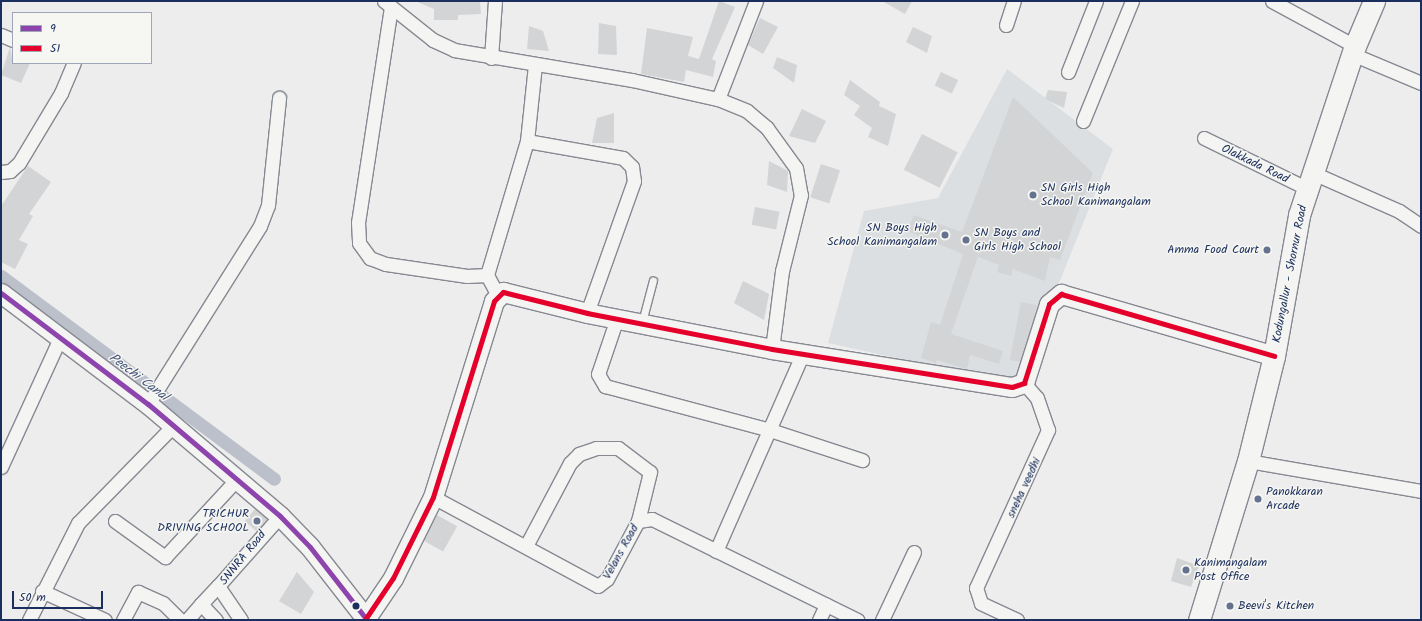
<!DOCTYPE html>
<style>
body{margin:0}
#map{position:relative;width:1422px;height:621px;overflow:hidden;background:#ededed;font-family:Kalam,sans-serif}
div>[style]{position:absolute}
.built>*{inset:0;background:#dcdfe1}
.canal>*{height:13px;margin:-6.5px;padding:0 6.5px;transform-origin:6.5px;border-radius:6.5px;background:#bbc0cb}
.building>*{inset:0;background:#d3d4d6;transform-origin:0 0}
.roads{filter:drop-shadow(1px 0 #868992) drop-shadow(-1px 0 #868992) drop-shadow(0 1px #868992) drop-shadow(0 -1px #868992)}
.lane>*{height:7px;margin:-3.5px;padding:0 3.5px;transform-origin:3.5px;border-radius:3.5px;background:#f4f4f2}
.street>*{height:13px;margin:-6.5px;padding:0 6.5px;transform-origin:6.5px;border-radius:6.5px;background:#f4f4f2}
.secondary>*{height:19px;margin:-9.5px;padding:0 9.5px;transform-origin:9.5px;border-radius:9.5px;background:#f4f4f2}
.primary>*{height:21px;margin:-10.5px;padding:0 10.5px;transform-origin:10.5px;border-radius:10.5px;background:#f4f4f2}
.bus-1>*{height:5px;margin:-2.5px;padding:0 2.5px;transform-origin:2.5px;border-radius:2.5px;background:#8e44ad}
.bus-2>*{height:5px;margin:-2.5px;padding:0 2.5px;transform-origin:2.5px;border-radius:2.5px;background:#e4002b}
.dots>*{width:11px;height:11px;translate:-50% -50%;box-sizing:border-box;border:2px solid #f6f6f2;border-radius:50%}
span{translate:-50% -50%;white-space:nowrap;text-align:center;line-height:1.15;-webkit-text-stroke:3px #f6f6f2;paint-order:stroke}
.street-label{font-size:12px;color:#1b2f5e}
.poi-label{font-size:12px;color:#1b2f5e}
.left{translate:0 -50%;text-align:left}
.right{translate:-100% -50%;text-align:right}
.water-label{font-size:13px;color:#44547a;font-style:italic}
.frame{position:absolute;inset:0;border:2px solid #1b2f5e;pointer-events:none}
.legend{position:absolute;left:12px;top:12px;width:140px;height:52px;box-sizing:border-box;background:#f6f6f2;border:1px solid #9ea6b7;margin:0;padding:5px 7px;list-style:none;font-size:12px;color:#1b2f5e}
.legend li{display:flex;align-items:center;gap:8px;height:20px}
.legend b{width:20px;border:1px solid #9ea6b7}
.scale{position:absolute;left:12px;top:591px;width:91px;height:18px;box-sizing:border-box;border:2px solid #1b2f5e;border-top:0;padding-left:5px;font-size:12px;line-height:14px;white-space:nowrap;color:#1b2f5e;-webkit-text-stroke:3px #f6f6f2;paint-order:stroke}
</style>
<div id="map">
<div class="built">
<div style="clip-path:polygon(1007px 69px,1113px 149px,1018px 385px,828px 343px,864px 211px,938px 198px)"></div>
</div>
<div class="canal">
<div style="left:1px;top:276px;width:340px;rotate:36.6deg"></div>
</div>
<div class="building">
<div style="clip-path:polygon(415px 1px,480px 1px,481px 14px,458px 15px,458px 20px,434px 20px,434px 9px)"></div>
<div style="clip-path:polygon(719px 1px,735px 7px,712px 59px,716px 61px,713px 77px,686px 70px,684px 82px,641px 74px,647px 28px,693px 37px,688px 56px,699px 59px)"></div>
<div style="clip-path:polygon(882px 1px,912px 1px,905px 14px)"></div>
<div style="clip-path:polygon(760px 18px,778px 27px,763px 54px,748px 45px)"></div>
<div style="clip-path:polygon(599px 23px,616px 26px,617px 55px,598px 54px)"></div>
<div style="clip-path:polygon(529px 26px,543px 31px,549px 51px,527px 49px)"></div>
<div style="clip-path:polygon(913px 27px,932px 36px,927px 53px,906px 42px)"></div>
<div style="clip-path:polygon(10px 47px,13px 63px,30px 63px,21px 83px,1px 75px)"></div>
<div style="clip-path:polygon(777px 57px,797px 65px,794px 83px,773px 68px)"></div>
<div style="left:941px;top:72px;width:19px;height:15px;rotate:25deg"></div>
<div style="clip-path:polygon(850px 80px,880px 102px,879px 106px,896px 114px,888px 146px,868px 137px,872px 128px,854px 115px,860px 106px,844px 95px)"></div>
<div style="clip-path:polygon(1048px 90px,1067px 92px,1064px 108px,1045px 99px)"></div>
<div style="clip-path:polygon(1013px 97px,1093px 173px,1060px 260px,1050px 257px,1045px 281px,1013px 269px,1011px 276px,997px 272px,999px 265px,978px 257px,951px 334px,1003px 351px,999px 364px,970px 355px,967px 369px,937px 360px,936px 363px,921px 358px,931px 322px,940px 325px,963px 254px,907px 231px,914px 215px,962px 232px)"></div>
<div style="clip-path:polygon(802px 109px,826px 121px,815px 143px,789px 136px)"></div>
<div style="clip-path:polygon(614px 113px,614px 143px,592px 143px,597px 118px)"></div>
<div style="left:922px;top:134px;width:40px;height:40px;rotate:27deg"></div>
<div style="clip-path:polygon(769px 161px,788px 171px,787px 192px,767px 185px)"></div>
<div style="left:821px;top:164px;width:20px;height:35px;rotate:18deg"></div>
<div style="clip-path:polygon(28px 166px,51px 182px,29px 214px,33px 216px,19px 240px,28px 244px,15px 269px,1px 262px,1px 206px)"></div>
<div style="left:755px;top:207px;width:25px;height:18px;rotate:11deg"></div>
<div style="clip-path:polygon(743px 281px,769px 294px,764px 320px,734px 303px)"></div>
<div style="left:1021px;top:302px;width:16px;height:59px;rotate:11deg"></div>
<div style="left:255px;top:509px;width:16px;height:16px;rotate:40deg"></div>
<div style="left:437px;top:515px;width:23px;height:29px;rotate:29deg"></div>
<div style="clip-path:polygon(1177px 558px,1199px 566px,1191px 587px,1171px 581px)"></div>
<div style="clip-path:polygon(297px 572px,314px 592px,301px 614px,279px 601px)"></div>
</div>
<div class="roads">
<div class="lane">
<div style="left:642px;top:322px;width:43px;rotate:-75.3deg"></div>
</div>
<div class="street">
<div style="left:384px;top:1px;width:63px;rotate:38.5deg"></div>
<div style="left:433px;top:40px;width:23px;rotate:25deg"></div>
<div style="left:454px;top:50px;width:181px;rotate:9.6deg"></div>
<div style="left:632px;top:80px;width:88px;rotate:12.5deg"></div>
<div style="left:718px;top:99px;width:31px;rotate:22deg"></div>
<div style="left:747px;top:111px;width:26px;rotate:40deg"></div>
<div style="left:767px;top:128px;width:49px;rotate:54.1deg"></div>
<div style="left:796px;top:168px;width:27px;rotate:80deg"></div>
<div style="left:801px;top:195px;width:78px;rotate:104deg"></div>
<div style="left:782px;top:271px;width:79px;rotate:97.3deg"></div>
<div style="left:1272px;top:1px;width:94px;rotate:28.5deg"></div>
<div style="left:391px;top:7px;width:218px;rotate:98.7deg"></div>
<div style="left:358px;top:222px;width:21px;rotate:87deg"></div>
<div style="left:359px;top:243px;width:19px;rotate:54deg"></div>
<div style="left:370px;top:258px;width:17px;rotate:21deg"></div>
<div style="left:386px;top:264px;width:82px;rotate:8.4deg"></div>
<div style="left:467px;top:276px;width:20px;rotate:-3deg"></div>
<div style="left:487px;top:275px;width:21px;rotate:62deg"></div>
<div style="left:1006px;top:25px;width:25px;rotate:-72deg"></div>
<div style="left:1px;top:35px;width:13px;rotate:23deg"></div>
<div style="left:1352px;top:54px;width:75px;rotate:22.8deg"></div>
<div style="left:491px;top:58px;width:57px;rotate:-86deg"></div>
<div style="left:1068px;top:72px;width:76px;rotate:-68.5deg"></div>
<div style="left:718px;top:99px;width:105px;rotate:-68.8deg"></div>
<div style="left:1083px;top:121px;width:130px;rotate:-67.8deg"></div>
<div style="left:1204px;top:138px;width:116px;rotate:26.1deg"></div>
<div style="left:527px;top:141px;width:97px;rotate:10deg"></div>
<div style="left:623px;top:158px;width:13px;rotate:45deg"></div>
<div style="left:632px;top:167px;width:14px;rotate:82deg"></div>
<div style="left:634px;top:181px;width:140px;rotate:109.6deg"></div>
<div style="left:1px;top:172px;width:9px;rotate:-6deg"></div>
<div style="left:10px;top:171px;width:12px;rotate:-42deg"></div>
<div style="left:19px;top:163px;width:82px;rotate:-59deg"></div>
<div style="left:61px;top:93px;width:33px;rotate:-67deg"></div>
<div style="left:1313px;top:173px;width:94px;rotate:23.8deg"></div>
<div style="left:1399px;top:211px;width:27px;rotate:34deg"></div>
<div style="left:487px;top:275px;width:140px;rotate:-73.4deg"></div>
<div style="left:527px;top:141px;width:76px;rotate:-84deg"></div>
<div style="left:617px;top:318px;width:59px;rotate:108.7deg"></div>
<div style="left:598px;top:374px;width:14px;rotate:60deg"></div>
<div style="left:605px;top:386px;width:171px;rotate:14.9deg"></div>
<div style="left:770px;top:430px;width:97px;rotate:18.1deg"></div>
<div style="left:148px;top:404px;width:210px;rotate:-57.8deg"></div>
<div style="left:260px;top:226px;width:22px;rotate:-69deg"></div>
<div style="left:268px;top:205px;width:108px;rotate:-84.1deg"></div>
<div style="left:1248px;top:461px;width:176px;rotate:9.8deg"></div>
<div style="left:1px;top:467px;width:144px;rotate:-65.4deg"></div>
<div style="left:433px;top:497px;width:187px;rotate:28.3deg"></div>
<div style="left:598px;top:586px;width:11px;rotate:-38deg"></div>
<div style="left:607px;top:579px;width:66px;rotate:-61.9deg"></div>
<div style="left:638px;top:521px;width:14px;rotate:-8deg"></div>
<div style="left:652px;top:519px;width:229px;rotate:26.2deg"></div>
<div style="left:115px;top:521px;width:62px;rotate:35.8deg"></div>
<div style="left:165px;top:557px;width:106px;rotate:-47.3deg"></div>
<div style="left:526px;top:546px;width:94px;rotate:-62.1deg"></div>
<div style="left:570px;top:463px;width:13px;rotate:-45deg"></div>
<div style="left:579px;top:454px;width:18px;rotate:-19deg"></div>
<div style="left:596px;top:448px;width:22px"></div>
<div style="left:618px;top:448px;width:40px;rotate:37deg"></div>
<div style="left:650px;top:472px;width:50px;rotate:103.8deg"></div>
<div style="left:716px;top:551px;width:216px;rotate:-66.3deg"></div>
<div style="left:42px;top:591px;width:69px;rotate:24.7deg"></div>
<div style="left:201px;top:604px;width:25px;rotate:-47deg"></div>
<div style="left:29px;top:620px;width:109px;rotate:-63.2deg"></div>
<div style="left:78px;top:523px;width:136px;rotate:-45.6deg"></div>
<div style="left:123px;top:620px;width:32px;rotate:-62deg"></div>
<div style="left:138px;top:592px;width:27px;rotate:24deg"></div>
<div style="left:163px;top:603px;width:24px;rotate:45deg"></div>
<div style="left:187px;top:620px;width:21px;rotate:-49deg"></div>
<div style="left:201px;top:604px;width:22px;rotate:47deg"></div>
<div style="left:241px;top:620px;width:41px;rotate:-124.1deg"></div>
<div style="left:218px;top:586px;width:94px;rotate:-48.5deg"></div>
<div style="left:819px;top:620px;width:17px;rotate:-65deg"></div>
<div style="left:882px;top:620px;width:75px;rotate:-64.8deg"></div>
<div style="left:1017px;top:620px;width:40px;rotate:-155deg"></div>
<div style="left:981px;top:603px;width:16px;rotate:-108deg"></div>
<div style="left:976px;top:588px;width:174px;rotate:-65.5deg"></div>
<div style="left:1048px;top:430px;width:34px;rotate:-109deg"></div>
<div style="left:1037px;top:398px;width:20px;rotate:-131deg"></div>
</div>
<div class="secondary">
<div style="left:1px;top:293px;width:184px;rotate:37.1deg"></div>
<div style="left:148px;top:404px;width:173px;rotate:40.3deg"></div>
<div style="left:280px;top:516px;width:43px;rotate:45.9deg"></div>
<div style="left:310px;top:547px;width:93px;rotate:52deg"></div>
<div style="left:366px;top:618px;width:48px;rotate:-56deg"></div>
<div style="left:393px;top:578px;width:90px;rotate:-63.7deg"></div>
<div style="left:433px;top:497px;width:205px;rotate:-72.7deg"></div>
<div style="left:494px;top:301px;width:13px;rotate:-45deg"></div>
<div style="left:503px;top:292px;width:87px;rotate:14deg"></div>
<div style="left:587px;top:313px;width:188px;rotate:11deg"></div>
<div style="left:772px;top:349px;width:243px;rotate:9deg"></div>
<div style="left:1012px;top:387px;width:13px;rotate:-18deg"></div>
<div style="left:1024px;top:383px;width:83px;rotate:-72.4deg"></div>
<div style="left:1049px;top:304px;width:16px;rotate:-40deg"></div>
<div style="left:1061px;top:294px;width:222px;rotate:16.2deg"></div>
</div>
<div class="primary">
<div style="left:1199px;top:620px;width:166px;rotate:-72.9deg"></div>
<div style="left:1248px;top:461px;width:108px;rotate:-76.1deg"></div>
<div style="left:1274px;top:356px;width:143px;rotate:-79.9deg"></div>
<div style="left:1299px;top:215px;width:178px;rotate:-71.7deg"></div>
<div style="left:1355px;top:46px;width:49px;rotate:-67.1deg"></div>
</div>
</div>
<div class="bus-1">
<div style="left:1px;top:293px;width:184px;rotate:37.1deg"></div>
<div style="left:148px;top:404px;width:173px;rotate:40.3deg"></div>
<div style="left:280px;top:516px;width:43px;rotate:45.9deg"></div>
<div style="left:310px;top:547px;width:93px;rotate:52deg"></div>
</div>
<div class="bus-2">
<div style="left:366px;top:618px;width:48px;rotate:-56deg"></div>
<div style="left:393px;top:578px;width:90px;rotate:-63.7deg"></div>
<div style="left:433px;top:497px;width:205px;rotate:-72.7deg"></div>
<div style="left:494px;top:301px;width:13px;rotate:-45deg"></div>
<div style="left:503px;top:292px;width:87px;rotate:14deg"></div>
<div style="left:587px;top:313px;width:188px;rotate:11deg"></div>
<div style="left:772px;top:349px;width:243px;rotate:9deg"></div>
<div style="left:1012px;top:387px;width:13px;rotate:-18deg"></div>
<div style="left:1024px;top:383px;width:83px;rotate:-72.4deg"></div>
<div style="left:1049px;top:304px;width:16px;rotate:-40deg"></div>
<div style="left:1061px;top:294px;width:222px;rotate:16.2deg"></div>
</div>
<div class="dots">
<div style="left:1033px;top:195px;background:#647290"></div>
<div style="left:945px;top:235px;background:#647290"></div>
<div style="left:966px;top:240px;background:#647290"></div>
<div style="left:1267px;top:250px;background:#647290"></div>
<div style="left:1258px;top:499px;background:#647290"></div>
<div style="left:257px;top:521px;background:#647290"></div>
<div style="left:1186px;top:570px;background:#647290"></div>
<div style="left:356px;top:606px;background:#1b2f5e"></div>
<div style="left:1230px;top:606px;background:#647290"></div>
</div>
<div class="street-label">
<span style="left:1255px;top:164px;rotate:26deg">Olakkada Road</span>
<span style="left:1290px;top:274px;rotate:-79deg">Kodungallur - Shornur Road</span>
<span style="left:1024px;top:488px;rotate:-65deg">sneha veedhi</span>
<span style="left:621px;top:552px;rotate:-61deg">Velans Road</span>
<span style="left:243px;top:558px;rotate:-51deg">SNNRA Road</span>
</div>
<div class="poi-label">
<span class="left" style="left:1041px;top:195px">SN Girls High<br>School Kanimangalam</span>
<span class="right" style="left:937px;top:235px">SN Boys High<br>School Kanimangalam</span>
<span class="left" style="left:974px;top:240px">SN Boys and<br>Girls High School</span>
<span class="right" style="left:1259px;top:250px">Amma Food Court</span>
<span class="left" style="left:1266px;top:499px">Panokkaran<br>Arcade</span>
<span class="right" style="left:249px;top:521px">TRICHUR<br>DRIVING SCHOOL</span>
<span class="left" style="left:1194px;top:570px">Kanimangalam<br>Post Office</span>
<span class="left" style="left:1238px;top:606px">Beevi's Kitchen</span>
</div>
<div class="water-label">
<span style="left:138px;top:378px;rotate:37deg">Peechi Canal</span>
</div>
<div class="frame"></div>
<ul class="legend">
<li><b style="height:5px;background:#8e44ad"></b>9</li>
<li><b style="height:5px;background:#e4002b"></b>51</li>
</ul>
<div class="scale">50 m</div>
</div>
